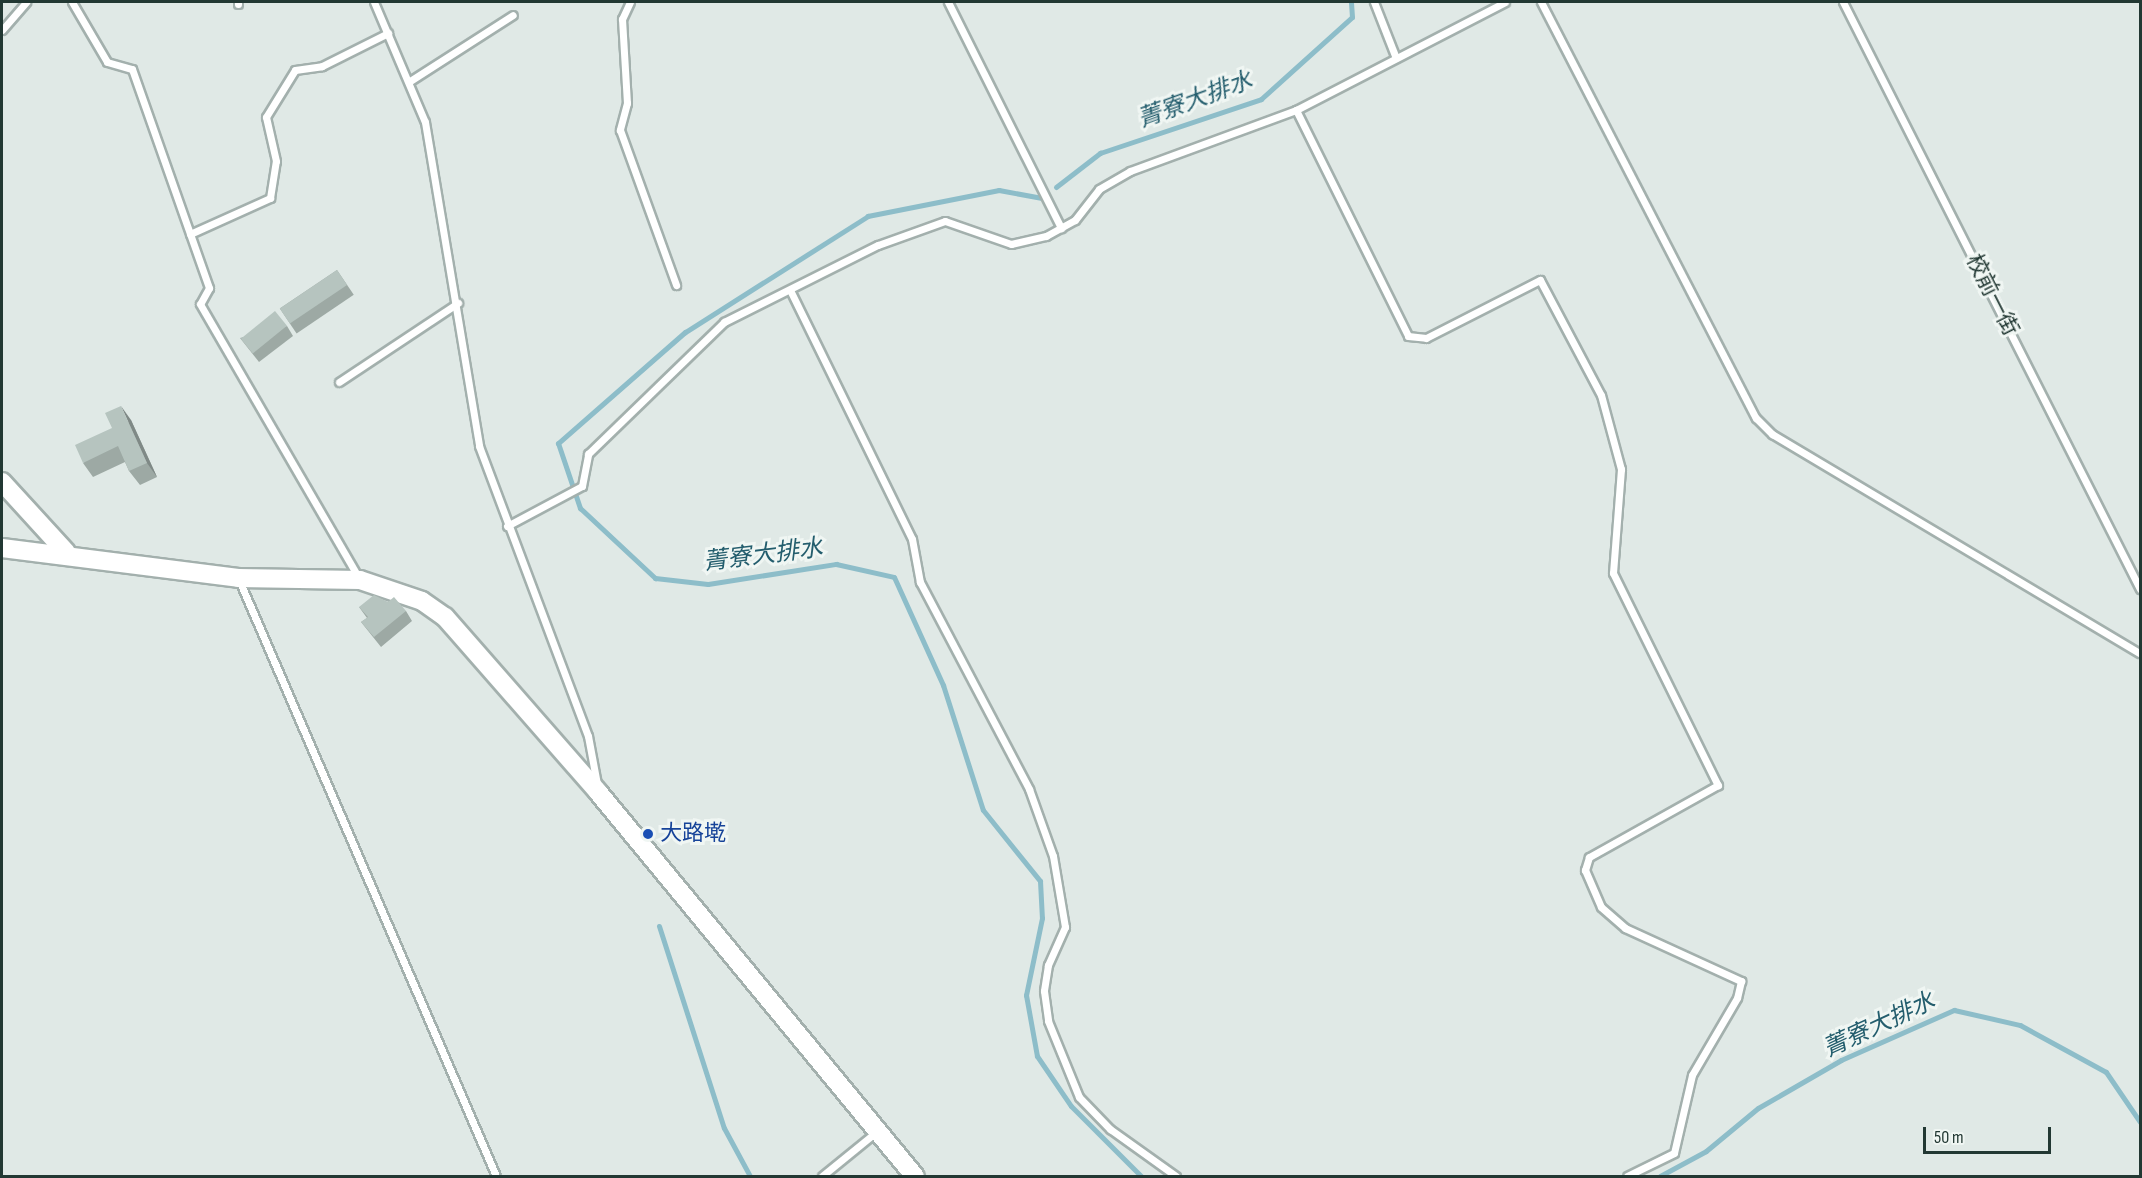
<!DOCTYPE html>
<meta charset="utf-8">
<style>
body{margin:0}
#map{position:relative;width:2142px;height:1178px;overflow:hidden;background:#e0e9e6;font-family:"Sofia Sans Condensed","Noto Sans TC",sans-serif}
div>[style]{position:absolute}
.stream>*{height:5px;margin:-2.5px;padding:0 2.5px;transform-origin:2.5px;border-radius:2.5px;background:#8dbdc9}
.roads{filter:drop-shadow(2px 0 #a3b0ad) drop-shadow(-2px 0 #a3b0ad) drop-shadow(0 2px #a3b0ad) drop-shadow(0 -2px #a3b0ad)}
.lane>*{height:7px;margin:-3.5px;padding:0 3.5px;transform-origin:3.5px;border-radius:3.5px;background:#fff}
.secondary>*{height:18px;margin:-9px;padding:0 9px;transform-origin:9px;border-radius:9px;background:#fff}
.wall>*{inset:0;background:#9da9a4;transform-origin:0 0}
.shaded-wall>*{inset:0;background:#7f8986}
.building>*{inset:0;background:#b6c4bf;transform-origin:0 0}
.dots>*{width:16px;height:16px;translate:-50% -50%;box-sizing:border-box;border:3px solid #f0f6f3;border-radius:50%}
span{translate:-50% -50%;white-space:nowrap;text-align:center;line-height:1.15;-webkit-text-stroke:6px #f0f6f3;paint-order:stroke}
.street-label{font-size:22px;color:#223833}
.transit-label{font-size:22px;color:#164399}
.left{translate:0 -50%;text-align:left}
.water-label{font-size:24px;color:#235d6d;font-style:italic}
.frame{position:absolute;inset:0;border:3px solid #223833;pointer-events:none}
.scale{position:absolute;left:1923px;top:1127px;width:128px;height:27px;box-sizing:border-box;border:3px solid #223833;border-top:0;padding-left:8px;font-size:18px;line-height:21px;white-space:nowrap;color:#223833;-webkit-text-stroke:4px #f0f6f3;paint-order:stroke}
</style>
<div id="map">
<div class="stream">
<div style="left:1056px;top:187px;width:56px;rotate:-37.7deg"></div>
<div style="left:1100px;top:153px;width:170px;rotate:-18.5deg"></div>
<div style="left:1261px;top:99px;width:122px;rotate:-42deg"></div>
<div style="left:1352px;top:17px;width:15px;rotate:-94deg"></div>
<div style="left:1042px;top:198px;width:44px;rotate:-169.5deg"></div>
<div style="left:999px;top:190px;width:134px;rotate:168.8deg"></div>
<div style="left:868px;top:216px;width:217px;rotate:147.6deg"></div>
<div style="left:685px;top:332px;width:169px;rotate:138.8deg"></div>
<div style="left:558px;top:443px;width:69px;rotate:71.3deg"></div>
<div style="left:580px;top:508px;width:103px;rotate:43deg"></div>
<div style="left:655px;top:578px;width:53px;rotate:6.5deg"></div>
<div style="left:708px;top:584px;width:130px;rotate:-8.9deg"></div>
<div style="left:836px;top:564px;width:59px;rotate:12.6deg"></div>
<div style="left:894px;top:577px;width:119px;rotate:65.6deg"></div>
<div style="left:943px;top:685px;width:131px;rotate:72.3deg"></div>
<div style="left:983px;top:810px;width:91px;rotate:51.2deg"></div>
<div style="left:1040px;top:881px;width:37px;rotate:87deg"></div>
<div style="left:1042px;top:918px;width:79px;rotate:101.7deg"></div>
<div style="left:1026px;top:995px;width:62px;rotate:79.8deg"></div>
<div style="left:1037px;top:1056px;width:60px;rotate:55.8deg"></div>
<div style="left:1071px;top:1106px;width:99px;rotate:45deg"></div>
<div style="left:659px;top:926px;width:212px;rotate:72.2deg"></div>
<div style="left:724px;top:1128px;width:55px;rotate:61.6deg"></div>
<div style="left:1660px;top:1176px;width:52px;rotate:-28.5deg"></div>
<div style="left:1706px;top:1151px;width:67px;rotate:-39.6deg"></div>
<div style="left:1758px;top:1108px;width:96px;rotate:-30deg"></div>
<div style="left:1841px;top:1060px;width:124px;rotate:-23.9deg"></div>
<div style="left:1954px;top:1010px;width:68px;rotate:12.8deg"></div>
<div style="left:2020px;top:1025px;width:98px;rotate:28.7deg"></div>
<div style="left:2106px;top:1072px;width:60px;rotate:55.8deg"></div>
</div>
<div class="roads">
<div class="lane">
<div style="left:72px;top:2px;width:69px;rotate:59.7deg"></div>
<div style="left:107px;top:62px;width:26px;rotate:16deg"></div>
<div style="left:132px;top:69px;width:232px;rotate:70.6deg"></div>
<div style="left:209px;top:288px;width:18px;rotate:119deg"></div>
<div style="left:200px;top:304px;width:317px;rotate:59.9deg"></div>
<div style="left:238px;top:2px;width:2px;rotate:90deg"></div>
<div style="left:374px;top:2px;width:130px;rotate:67deg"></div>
<div style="left:425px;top:122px;width:328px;rotate:80.5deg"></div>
<div style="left:479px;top:446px;width:310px;rotate:69.4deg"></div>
<div style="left:588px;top:736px;width:49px;rotate:79.4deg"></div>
<div style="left:630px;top:2px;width:19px;rotate:115deg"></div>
<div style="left:622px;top:19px;width:84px;rotate:86.6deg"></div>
<div style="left:627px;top:103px;width:28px;rotate:105deg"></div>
<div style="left:620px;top:130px;width:165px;rotate:70.1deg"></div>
<div style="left:948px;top:2px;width:253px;rotate:63.4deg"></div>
<div style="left:1374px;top:2px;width:60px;rotate:68.6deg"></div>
<div style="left:1541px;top:2px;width:468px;rotate:62.7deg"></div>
<div style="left:1756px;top:418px;width:23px;rotate:45deg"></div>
<div style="left:1772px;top:434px;width:428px;rotate:30.8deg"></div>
<div style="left:1843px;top:2px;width:658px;rotate:63.16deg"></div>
<div style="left:2px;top:30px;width:37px;rotate:-49deg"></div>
<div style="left:410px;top:81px;width:122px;rotate:-32.7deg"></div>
<div style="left:1296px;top:110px;width:252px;rotate:63.6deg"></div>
<div style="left:1408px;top:336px;width:18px;rotate:6deg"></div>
<div style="left:1426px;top:338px;width:128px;rotate:-27deg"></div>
<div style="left:1540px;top:280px;width:130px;rotate:62.1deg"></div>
<div style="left:1601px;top:395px;width:77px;rotate:74.9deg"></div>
<div style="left:1621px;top:469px;width:104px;rotate:94.4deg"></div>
<div style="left:1613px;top:573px;width:237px;rotate:63.7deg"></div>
<div style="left:1718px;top:785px;width:148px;rotate:150.8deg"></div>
<div style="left:1589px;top:857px;width:14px;rotate:107deg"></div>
<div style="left:1585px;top:870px;width:40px;rotate:66.6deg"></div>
<div style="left:1601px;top:907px;width:32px;rotate:41deg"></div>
<div style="left:1625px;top:928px;width:128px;rotate:24.6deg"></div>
<div style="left:1741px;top:981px;width:17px;rotate:103deg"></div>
<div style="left:1737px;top:998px;width:89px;rotate:120.3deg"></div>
<div style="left:1692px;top:1075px;width:80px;rotate:103deg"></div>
<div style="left:1674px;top:1153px;width:52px;rotate:153.9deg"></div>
<div style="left:190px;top:234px;width:88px;rotate:-24.2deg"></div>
<div style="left:270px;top:198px;width:37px;rotate:-81deg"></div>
<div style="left:276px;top:161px;width:45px;rotate:-102.8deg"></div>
<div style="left:266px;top:117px;width:55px;rotate:-58.3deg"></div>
<div style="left:295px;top:70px;width:27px;rotate:-8deg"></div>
<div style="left:322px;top:66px;width:74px;rotate:-26.6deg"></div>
<div style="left:791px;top:292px;width:275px;rotate:63.9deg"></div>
<div style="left:912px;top:539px;width:44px;rotate:79.5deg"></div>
<div style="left:920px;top:582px;width:234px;rotate:62.2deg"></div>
<div style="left:1029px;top:789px;width:71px;rotate:70.3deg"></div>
<div style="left:1053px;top:856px;width:72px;rotate:80.4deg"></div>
<div style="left:1065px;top:927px;width:42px;rotate:114.1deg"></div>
<div style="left:1048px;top:965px;width:26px;rotate:99deg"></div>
<div style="left:1044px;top:991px;width:30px;rotate:82deg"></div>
<div style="left:1048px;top:1021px;width:82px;rotate:67.8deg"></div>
<div style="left:1079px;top:1097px;width:45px;rotate:45.9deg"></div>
<div style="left:1110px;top:1129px;width:81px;rotate:35.5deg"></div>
<div style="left:339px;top:382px;width:143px;rotate:-33.6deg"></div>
<div style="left:507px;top:526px;width:85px;rotate:-28.1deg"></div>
<div style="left:582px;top:486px;width:33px;rotate:-79deg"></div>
<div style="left:588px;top:454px;width:190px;rotate:-44.1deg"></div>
<div style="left:724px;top:322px;width:172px;rotate:-26.6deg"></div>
<div style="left:878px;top:245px;width:71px;rotate:-19.7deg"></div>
<div style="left:945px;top:221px;width:70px;rotate:19.2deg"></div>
<div style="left:1011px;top:244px;width:36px;rotate:-13deg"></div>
<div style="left:1046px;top:236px;width:33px;rotate:-29deg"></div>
<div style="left:1075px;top:220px;width:39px;rotate:-52deg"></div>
<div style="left:1099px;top:189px;width:36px;rotate:-30deg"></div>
<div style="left:1130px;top:171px;width:177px;rotate:-20.2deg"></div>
<div style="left:1296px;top:110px;width:235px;rotate:-27.3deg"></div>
<div style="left:239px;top:580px;width:649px;rotate:66.67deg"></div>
<div style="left:822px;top:1176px;width:68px;rotate:-39.1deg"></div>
</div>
<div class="secondary">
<div style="left:2px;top:482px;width:95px;rotate:47.6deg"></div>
<div style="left:2px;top:548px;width:238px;rotate:7.2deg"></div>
<div style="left:238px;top:578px;width:122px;rotate:0.9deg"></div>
<div style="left:360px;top:580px;width:65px;rotate:18.7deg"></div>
<div style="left:422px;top:601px;width:28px;rotate:35deg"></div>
<div style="left:445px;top:617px;width:232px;rotate:48.8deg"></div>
<div style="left:598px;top:792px;width:498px;rotate:50.5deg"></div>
</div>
</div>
<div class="wall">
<div style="left:337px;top:270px;width:30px;height:69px;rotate:56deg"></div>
<div style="clip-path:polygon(287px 326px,293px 336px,259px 362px,240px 338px)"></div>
<div style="clip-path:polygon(131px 420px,157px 477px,140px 485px,129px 471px,125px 462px,93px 477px,83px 463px)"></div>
<div style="clip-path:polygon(359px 607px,406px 611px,412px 621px,381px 647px,361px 622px,367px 618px)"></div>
</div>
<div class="shaded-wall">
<div style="clip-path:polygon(121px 406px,131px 420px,157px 477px,147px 463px)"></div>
</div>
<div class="building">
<div style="left:337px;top:270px;width:18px;height:69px;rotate:56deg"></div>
<div style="left:275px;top:311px;width:19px;height:44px;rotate:51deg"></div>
<div style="clip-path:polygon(121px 406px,147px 463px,129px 471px,118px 446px,83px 463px,75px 445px,112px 428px,105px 413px)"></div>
<div style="clip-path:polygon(374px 595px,388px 602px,394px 597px,406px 611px,374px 637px,361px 622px,368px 617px,359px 607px)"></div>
</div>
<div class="dots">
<div style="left:648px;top:834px;background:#1a4fb4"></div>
</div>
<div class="street-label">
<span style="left:1992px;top:295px;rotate:63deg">校前一街</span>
</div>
<div class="transit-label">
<span class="left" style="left:660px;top:834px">大路墘</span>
</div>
<div class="water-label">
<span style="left:1195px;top:100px;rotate:-20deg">菁寮大排水</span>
<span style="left:763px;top:555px;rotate:-7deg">菁寮大排水</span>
<span style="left:1879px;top:1025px;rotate:-25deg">菁寮大排水</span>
</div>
<div class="frame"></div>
<div class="scale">50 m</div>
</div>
